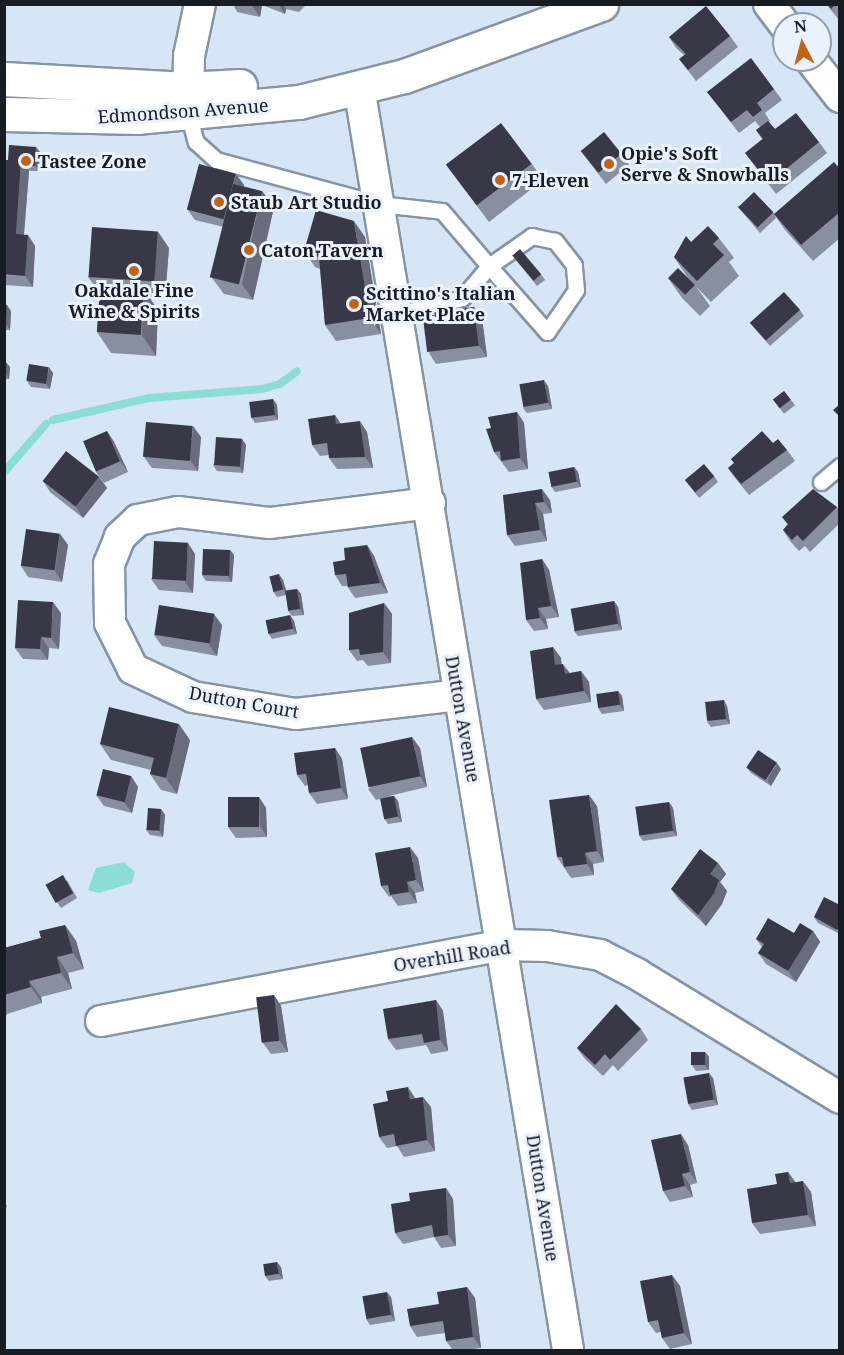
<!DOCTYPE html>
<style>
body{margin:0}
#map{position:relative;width:844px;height:1355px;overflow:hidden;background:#d7e6f7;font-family:"Noto Serif",serif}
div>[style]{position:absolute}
.water>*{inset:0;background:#8aded4}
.stream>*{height:8px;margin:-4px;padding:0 4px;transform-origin:4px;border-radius:4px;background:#8aded4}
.roads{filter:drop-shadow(2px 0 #8694a4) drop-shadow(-2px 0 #8694a4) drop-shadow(0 2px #8694a4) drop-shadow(0 -2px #8694a4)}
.lane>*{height:15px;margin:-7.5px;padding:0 7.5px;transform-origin:7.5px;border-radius:7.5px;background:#fff}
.street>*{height:30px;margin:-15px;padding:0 15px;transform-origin:15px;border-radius:15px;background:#fff}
.secondary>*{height:33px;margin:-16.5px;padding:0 16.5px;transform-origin:16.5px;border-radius:16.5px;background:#fff}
.wall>*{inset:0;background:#888fa0;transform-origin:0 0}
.shaded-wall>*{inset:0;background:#686c7d}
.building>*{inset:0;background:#383849;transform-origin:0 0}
.dots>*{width:16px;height:16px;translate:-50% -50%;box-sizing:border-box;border:3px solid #e9f2fd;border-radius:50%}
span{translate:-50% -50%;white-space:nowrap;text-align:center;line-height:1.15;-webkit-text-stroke:6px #e9f2fd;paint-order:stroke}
.street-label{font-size:18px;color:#171d23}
.poi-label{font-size:18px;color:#171d23;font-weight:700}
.left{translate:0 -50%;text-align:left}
.frame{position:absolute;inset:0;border:6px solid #171d23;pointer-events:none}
.north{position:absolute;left:772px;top:12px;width:60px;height:60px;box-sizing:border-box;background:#e9f2fd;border:2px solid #959da6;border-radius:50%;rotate:354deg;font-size:16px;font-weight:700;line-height:24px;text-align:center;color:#171d23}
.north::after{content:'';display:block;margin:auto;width:21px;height:27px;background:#c06316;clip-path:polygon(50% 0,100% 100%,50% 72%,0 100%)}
</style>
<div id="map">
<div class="water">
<div style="clip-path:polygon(124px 862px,135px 872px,132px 883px,99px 893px,88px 890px,96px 868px)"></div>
</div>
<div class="stream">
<div style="left:53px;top:420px;width:98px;rotate:-12.9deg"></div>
<div style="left:149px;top:398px;width:113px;rotate:-4.6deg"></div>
<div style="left:262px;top:389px;width:19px;rotate:-16deg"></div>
<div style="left:280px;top:384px;width:21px;rotate:-37deg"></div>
<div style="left:4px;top:472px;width:64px;rotate:-48.8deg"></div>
</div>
<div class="roads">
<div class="lane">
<div style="left:188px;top:113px;width:30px;rotate:75deg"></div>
<div style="left:196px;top:142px;width:27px;rotate:42deg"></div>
<div style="left:216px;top:160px;width:169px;rotate:15.1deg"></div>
<div style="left:379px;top:204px;width:63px;rotate:6.3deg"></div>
<div style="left:442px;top:211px;width:72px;rotate:49.5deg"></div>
<div style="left:489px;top:266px;width:88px;rotate:48.7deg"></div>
<div style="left:547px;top:332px;width:51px;rotate:-55.4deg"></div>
<div style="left:576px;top:290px;width:25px;rotate:-95deg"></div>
<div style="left:574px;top:265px;width:31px;rotate:-128deg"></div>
<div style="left:555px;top:241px;width:24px;rotate:-168deg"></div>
<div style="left:532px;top:236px;width:52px;rotate:145.1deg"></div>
<div style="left:489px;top:266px;width:42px;rotate:130.2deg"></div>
<div style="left:462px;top:298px;width:66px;rotate:166deg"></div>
<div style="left:821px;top:482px;width:25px;rotate:-40deg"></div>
</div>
<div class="street">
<div style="left:769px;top:4px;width:25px;rotate:53deg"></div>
<div style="left:811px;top:60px;width:47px;rotate:51.9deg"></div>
<div style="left:359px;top:87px;width:1280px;rotate:80.6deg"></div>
<div style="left:188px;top:113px;width:57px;rotate:-89deg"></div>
<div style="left:189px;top:56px;width:53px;rotate:-78.1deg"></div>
<div style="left:430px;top:503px;width:162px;rotate:172.9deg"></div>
<div style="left:269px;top:523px;width:92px;rotate:-173.1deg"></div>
<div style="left:178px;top:512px;width:41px;rotate:168.7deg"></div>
<div style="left:138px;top:520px;width:25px;rotate:137deg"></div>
<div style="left:120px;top:537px;width:29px;rotate:112deg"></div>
<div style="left:109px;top:564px;width:59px;rotate:89deg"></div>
<div style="left:110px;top:623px;width:51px;rotate:63.4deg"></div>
<div style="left:133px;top:669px;width:66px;rotate:25deg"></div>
<div style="left:193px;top:697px;width:104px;rotate:9.4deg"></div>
<div style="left:296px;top:714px;width:164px;rotate:-6.6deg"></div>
<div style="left:101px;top:1021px;width:408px;rotate:-10.7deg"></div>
<div style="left:502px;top:945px;width:45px;rotate:1.3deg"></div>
<div style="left:547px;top:946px;width:54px;rotate:9.6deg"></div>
<div style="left:600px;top:955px;width:42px;rotate:27.2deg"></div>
<div style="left:637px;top:974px;width:238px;rotate:31.4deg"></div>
</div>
<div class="secondary">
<div style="left:4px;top:79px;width:183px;rotate:3.1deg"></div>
<div style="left:187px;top:89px;width:53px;rotate:-3.2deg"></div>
<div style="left:4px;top:114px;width:132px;rotate:1.3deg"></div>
<div style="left:136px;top:117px;width:164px;rotate:-5.3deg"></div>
<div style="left:299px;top:102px;width:108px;rotate:-13.9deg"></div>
<div style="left:404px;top:76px;width:210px;rotate:-20.1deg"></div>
</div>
</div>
<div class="wall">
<div style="clip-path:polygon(233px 4px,307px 4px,299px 12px,286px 9px,285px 14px,262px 5px,260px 17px,237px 12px)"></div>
<div style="clip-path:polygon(826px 4px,840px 4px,840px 19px,839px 20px)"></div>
<div style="clip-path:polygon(730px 36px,738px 47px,696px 81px,679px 59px,684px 55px,676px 48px,669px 37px)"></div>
<div style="clip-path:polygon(774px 89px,782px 100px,765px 113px,770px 121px,769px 122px,775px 129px,819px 142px,827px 153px,776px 194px,745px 153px,762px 139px,756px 130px,760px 127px,755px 121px,739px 133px,707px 92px)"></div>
<div style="clip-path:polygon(581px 151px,622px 154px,629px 165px,606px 184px)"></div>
<div style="clip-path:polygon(40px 152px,39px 171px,29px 171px,24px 235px,28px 235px,35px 246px,33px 287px,4px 285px,4px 160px,8px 160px)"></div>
<div style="clip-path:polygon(532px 164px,543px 180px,489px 222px,446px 165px)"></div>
<div style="clip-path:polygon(840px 169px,840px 238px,813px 261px,785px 230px,774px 214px)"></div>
<div style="clip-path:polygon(236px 174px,244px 185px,243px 186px,262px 191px,274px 207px,253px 300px,224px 294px,212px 278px,224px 227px,195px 220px,187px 209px)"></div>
<div style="clip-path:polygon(737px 206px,773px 212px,776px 218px,760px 233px)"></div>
<div style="clip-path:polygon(158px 232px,169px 248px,165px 298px,149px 297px,158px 310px,156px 356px,111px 353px,97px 332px,100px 293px,88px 277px)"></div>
<div style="clip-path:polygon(365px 237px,381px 334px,336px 341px,325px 325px,320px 269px,315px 267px,304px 251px)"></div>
<div style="clip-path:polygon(719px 238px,734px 258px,729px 262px,739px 276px,711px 302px,688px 278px,674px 257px,691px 242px)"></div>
<div style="clip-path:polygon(512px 255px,541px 274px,545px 280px,537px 286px)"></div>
<div style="clip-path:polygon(668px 278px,695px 285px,710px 306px,700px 316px,682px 298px)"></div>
<div style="clip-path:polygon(4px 305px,11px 311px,10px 330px,4px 330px)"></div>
<div style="clip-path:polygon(474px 307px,482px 318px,487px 357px,436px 364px,429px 353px)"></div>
<div style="clip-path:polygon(800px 310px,804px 316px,770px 346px,750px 323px)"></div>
<div style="clip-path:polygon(4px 362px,10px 367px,9px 379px,4px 379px)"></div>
<div style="clip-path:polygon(53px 373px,50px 389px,31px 387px,27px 381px)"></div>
<div style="clip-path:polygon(548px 386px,552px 409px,527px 413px,523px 408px)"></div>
<div style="left:784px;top:391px;width:18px;height:14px;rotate:52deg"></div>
<div style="clip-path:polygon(273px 399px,277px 405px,278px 420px,255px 423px,251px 417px)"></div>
<div style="clip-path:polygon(517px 412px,524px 423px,528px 469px,509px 472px,494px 452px,491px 428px)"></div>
<div style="clip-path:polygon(335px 415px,341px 424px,367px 432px,373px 468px,337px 469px,329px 458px,329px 455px,320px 456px,312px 445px)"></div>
<div style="clip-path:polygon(107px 431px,114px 442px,128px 472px,104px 483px,96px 472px)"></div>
<div style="clip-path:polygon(201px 437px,198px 471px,152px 468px,144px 457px)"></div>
<div style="clip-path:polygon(242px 439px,246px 445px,243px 473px,217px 471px,213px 465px)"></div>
<div style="clip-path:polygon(773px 443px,787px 450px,795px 461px,749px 495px,736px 479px,728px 468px,734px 463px,731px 459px)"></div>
<div style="clip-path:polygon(574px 467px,578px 472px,581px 487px,555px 492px,551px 486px)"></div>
<div style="clip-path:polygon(714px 476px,718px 482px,699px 498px,685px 480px)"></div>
<div style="clip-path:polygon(99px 477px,107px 488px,83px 518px,50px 492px,43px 481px)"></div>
<div style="clip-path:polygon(503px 495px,550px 500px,552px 513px,543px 514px,547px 541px,515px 546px,507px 535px)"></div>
<div style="clip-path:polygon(837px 507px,840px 511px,840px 523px,810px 552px,805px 546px,799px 551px,790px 541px,783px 530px,788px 525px,782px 517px)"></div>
<div style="clip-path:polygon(60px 534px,68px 545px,62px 582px,28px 577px,21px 566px)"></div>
<div style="clip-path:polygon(367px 545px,374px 556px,388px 593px,355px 598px,347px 586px,342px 586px,335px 575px,345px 560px)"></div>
<div style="clip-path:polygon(230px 550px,234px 555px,232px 582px,206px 581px,202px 575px)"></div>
<div style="clip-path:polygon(195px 554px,193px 593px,159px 590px,151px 579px)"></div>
<div style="clip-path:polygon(542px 559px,549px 570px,559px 617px,546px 619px,548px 629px,534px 631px,526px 620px)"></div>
<div style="clip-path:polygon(283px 580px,286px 590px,297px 589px,301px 594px,304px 615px,292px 616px,288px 611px,286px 595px,277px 597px,273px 591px)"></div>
<div style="clip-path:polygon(614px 601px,618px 607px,622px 630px,578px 636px,574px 631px)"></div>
<div style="clip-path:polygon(384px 603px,392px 614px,391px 663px,368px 666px,363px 660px,357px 661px,349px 650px)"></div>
<div style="clip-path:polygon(61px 613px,59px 649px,49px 648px,48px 660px,23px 659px,15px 648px)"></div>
<div style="clip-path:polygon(290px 615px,294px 621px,297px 634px,272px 639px,268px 633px)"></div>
<div style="clip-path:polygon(222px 625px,217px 656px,162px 646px,154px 635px)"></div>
<div style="clip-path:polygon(553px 647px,561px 658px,561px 664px,570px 673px,581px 671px,589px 682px,591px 702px,544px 710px,536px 699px)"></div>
<div style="clip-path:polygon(618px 691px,622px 696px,624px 711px,602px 714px,598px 708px)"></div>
<div style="clip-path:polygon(727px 706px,730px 724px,711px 727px,707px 722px)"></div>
<div style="clip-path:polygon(190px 740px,177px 794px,161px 790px,150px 774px,151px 770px,111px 760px,100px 744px)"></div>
<div style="clip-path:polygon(335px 748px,342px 759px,348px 799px,317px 804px,309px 793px,308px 785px,305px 786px,297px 775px)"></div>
<div style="clip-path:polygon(420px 748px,427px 787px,389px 796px,394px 796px,398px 801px,402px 822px,388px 824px,384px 818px,380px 799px,376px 800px,368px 789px)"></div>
<div style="clip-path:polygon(747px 768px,781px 769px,771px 786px,751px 773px)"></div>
<div style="clip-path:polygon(131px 776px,138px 787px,132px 813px,104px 806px,96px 795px)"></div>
<div style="clip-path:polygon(259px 797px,266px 808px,267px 837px,236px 838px,228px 827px)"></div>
<div style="clip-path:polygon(669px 802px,673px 808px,677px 836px,643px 841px,639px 835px)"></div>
<div style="clip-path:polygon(597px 806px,604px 862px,593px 864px,594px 875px,571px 878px,557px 857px)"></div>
<div style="clip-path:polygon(161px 809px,165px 815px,163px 837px,150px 835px,146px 830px)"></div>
<div style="clip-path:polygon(418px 858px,424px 891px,415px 893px,417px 903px,398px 906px,391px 896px,389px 897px,381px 886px)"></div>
<div style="clip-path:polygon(718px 863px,726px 874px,720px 882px,727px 891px,722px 904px,706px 926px,679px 900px,671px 889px)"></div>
<div style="clip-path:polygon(67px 880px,77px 898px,61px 908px,57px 902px)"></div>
<div style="clip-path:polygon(840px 905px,840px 934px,818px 923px,814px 917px)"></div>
<div style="clip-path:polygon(65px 925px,76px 941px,84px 969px,68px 973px,72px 989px,41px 997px,42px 1003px,7px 1014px,4px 1018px,4px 948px,41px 938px)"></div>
<div style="clip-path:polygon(813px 931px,820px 942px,796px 982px,766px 964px,758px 953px,762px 947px,756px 939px)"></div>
<div style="clip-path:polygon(274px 995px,281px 1006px,288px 1052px,271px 1054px,263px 1043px)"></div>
<div style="clip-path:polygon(436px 1000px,443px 1011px,448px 1051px,431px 1054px,426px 1045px,396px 1050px,388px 1039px)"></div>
<div style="clip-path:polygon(641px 1029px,648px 1040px,618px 1071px,613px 1065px,603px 1076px,585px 1059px,577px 1048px)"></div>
<div style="clip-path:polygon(705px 1052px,709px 1057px,709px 1070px,696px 1071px,692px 1065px)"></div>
<div style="clip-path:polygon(713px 1078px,718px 1105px,692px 1110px,688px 1104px)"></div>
<div style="clip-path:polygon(415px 1098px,431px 1107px,435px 1151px,404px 1157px,397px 1146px,387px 1148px,379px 1137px)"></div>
<div style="clip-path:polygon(688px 1145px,697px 1183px,690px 1185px,693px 1197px,670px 1202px,663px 1191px)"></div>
<div style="clip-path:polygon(788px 1172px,795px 1182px,811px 1192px,816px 1226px,760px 1234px,752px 1223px,777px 1184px)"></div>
<div style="clip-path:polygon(453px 1199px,456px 1246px,441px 1248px,434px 1237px,403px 1244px,395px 1233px,410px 1201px)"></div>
<div style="clip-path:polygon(281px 1267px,283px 1279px,269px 1281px,265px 1276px)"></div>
<div style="clip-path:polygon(672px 1275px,680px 1286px,692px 1344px,670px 1349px,662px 1338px,661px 1332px,656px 1333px,648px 1322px)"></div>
<div style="clip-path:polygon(467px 1287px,475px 1298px,481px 1348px,465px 1350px,453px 1350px,446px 1341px,445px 1333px,417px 1337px,410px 1326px,439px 1304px)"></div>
<div style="clip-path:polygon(391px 1297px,395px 1321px,370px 1325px,366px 1319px)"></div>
</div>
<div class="shaded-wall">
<div style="clip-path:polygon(252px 4px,262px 5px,260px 17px,252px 6px)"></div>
<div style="clip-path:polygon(278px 4px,283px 4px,286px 9px,285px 14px)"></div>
<div style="clip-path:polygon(36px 147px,40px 152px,39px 171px,35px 166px)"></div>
<div style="clip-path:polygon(21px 160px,29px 171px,23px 245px,16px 234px)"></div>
<div style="clip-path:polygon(236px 174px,244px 185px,232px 229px,225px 218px)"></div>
<div style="clip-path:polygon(262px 191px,274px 207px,253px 300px,242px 284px)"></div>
<div style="clip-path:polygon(354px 221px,365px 237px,381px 334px,370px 318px)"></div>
<div style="clip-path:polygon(158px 232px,169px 248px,165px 298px,154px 282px)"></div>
<div style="clip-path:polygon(28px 235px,35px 246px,33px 287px,25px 276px)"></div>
<div style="clip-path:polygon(144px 290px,158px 310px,156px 356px,142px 335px)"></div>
<div style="clip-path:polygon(7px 305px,11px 311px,10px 330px,6px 324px)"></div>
<div style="clip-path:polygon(474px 307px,482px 318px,487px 357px,479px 346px)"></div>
<div style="clip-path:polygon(6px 362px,10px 367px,9px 379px,6px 374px)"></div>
<div style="clip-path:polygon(49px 367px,53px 373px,50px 389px,46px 384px)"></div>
<div style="clip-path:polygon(544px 380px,548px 386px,552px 409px,548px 403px)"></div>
<div style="clip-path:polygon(273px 399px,277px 405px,278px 420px,275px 415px)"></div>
<div style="clip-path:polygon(517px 412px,524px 423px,528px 469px,520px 458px)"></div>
<div style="clip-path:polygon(335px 415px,342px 426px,336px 424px)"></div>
<div style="clip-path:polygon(360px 421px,367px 432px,373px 468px,365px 457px)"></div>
<div style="clip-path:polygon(193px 426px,201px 437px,198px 471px,190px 460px)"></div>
<div style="clip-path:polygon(107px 431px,114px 442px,128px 472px,120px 461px)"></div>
<div style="clip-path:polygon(242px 439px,246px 445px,243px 473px,240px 467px)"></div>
<div style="clip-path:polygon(574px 467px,578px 472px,581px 487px,577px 482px)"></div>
<div style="clip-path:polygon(99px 477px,107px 488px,83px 518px,76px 507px)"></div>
<div style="clip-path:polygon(542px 489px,550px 500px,552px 513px,544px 502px)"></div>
<div style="clip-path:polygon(535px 503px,543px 514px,547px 541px,540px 530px)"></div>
<div style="clip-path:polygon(60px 534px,68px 545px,62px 582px,55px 571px)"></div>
<div style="clip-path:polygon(188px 543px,195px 554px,193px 593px,185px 582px)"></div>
<div style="clip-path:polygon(367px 545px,374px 556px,388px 593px,380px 583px)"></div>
<div style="clip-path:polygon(230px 550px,234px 555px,232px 582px,228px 577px)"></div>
<div style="clip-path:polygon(542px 559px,549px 570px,559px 617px,551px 606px)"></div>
<div style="clip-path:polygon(279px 574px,283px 580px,287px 594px,283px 589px)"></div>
<div style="clip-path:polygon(297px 589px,301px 594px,304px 615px,300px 609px)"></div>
<div style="clip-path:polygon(614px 601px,618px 607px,622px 630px,618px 624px)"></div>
<div style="clip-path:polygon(53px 602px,61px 613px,59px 649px,51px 638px)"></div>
<div style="clip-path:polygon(384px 603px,392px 614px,391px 663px,383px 652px)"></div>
<div style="clip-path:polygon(538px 608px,546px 619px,548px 629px,540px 618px)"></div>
<div style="clip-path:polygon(214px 614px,222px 625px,217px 656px,209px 645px)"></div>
<div style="clip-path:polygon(290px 615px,294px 621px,297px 634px,293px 629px)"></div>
<div style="clip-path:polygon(41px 637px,49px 648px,48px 660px,40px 649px)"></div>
<div style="clip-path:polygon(553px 647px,561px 658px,563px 676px,555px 665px)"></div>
<div style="clip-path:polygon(563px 664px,571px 675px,565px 674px)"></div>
<div style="clip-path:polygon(581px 671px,589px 682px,591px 702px,584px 691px)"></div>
<div style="clip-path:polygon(618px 691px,622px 696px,624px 711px,620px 705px)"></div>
<div style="clip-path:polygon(724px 700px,727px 706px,730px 724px,726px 719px)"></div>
<div style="clip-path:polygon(179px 724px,190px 740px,177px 794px,166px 778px)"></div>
<div style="clip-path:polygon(412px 737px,420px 748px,427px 787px,420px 776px)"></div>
<div style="clip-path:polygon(335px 748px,342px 759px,348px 799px,341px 788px)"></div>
<div style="clip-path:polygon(777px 763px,781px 769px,771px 786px,767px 780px)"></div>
<div style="clip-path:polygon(131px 776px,138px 787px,132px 813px,124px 802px)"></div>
<div style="clip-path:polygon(589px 795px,597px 806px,604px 862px,597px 851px)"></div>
<div style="clip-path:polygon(394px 796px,398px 801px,402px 822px,398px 817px)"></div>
<div style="clip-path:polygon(259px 797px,266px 808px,267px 837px,260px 826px)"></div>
<div style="clip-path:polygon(669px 802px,673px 808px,677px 836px,673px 831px)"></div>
<div style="clip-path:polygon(161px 809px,165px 815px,163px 837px,159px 831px)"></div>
<div style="clip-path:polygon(410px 847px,418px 858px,424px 891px,416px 880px)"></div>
<div style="clip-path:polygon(585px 853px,593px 864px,594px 875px,587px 864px)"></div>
<div style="clip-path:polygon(718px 863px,726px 874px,720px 882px,727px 891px,722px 904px,706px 926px,698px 915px,710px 874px)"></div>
<div style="clip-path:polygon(407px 882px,415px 893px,417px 903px,409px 892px)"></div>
<div style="clip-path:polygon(65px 925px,76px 941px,84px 969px,73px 953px)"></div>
<div style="clip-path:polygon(813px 931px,820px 942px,796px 982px,788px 971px)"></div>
<div style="clip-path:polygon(57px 957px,68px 973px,72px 989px,61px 973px)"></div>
<div style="clip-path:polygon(29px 981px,41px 997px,42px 1003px,31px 987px)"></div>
<div style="clip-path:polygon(274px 995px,281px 1006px,288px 1052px,280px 1041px)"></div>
<div style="clip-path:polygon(436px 1000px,443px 1011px,448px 1051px,440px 1040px)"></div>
<div style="clip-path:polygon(4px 1010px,7px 1014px,4px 1018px)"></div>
<div style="clip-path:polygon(705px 1052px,709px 1057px,709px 1070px,705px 1065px)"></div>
<div style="clip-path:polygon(709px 1073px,713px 1078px,718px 1105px,714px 1100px)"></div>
<div style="clip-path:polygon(408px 1087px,415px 1098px,410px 1099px)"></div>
<div style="clip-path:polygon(423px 1097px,431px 1107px,435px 1151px,427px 1140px)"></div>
<div style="clip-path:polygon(681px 1134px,688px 1145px,697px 1183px,690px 1172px)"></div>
<div style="clip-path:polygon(788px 1172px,796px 1183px,790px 1183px)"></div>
<div style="clip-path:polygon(682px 1174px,690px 1185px,693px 1197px,685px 1186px)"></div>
<div style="clip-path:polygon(803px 1181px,811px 1192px,816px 1226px,808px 1215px)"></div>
<div style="clip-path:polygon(446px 1188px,453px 1199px,456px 1246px,448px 1235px)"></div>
<div style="clip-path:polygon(4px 1196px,7px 1208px,4px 1204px)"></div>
<div style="clip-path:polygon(277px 1262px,281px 1267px,283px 1279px,279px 1274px)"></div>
<div style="clip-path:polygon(672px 1275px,680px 1286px,692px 1344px,684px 1333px)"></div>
<div style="clip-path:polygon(467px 1287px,475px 1298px,481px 1348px,473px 1337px)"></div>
<div style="clip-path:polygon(387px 1292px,391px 1297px,395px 1321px,391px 1315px)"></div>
</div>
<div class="building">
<div style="clip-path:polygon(828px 4px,836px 4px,831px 9px)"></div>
<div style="clip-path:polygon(706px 6px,730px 36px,688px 70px,679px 59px,686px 54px,669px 37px)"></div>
<div style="clip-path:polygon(751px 58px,774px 89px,757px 103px,762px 110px,753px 117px,747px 110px,731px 122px,707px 92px)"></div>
<div style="clip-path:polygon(796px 113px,819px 142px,769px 183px,745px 153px,763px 139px,756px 130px,768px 121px,775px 129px)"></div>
<div style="left:501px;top:123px;width:51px;height:69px;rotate:53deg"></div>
<div style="left:604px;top:132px;width:28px;height:30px;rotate:51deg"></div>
<div style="clip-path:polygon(9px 145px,36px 147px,35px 166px,25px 165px,21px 160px,8px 160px)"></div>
<div style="clip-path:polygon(4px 160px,21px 160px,16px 234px,28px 235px,25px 276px,4px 274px)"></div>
<div style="clip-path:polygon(834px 162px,840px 169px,840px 212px,801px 245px,774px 214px)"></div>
<div style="left:199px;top:164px;width:38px;height:47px;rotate:15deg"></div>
<div style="left:233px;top:184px;width:30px;height:96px;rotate:14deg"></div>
<div style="left:754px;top:192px;width:28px;height:22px;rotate:46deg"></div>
<div style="clip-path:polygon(316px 210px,354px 221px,370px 318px,325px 325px,319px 257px,304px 251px)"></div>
<div style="clip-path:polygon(708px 226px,719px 238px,713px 244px,724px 255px,697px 281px,674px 257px,686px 236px,691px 242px)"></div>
<div style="left:92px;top:227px;width:66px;height:50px;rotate:4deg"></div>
<div style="left:520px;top:249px;width:33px;height:10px;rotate:50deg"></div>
<div style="left:678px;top:268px;width:24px;height:14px;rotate:45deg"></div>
<div style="left:100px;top:287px;width:44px;height:45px;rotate:4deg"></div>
<div style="left:784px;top:292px;width:24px;height:46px;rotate:48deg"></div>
<div style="clip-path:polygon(4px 305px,7px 305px,6px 324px,4px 324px)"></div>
<div style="left:474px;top:307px;width:39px;height:52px;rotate:83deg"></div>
<div style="left:4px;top:362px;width:2px;height:12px"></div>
<div style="left:29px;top:364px;width:20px;height:17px;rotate:9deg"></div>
<div style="left:544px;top:380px;width:23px;height:25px;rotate:80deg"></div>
<div style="left:784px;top:391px;width:11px;height:14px;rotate:52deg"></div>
<div style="left:273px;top:399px;width:16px;height:24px;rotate:83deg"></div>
<div style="clip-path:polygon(840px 404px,840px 417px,833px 410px)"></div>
<div style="clip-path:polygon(517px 412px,520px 458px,501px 461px,500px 451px,494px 452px,486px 429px,491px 428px,488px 417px)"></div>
<div style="clip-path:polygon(335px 415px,336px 424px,360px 421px,365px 457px,329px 458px,327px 443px,312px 445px,308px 419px)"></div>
<div style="left:146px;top:422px;width:47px;height:35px;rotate:5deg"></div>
<div style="left:107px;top:431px;width:33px;height:26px;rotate:67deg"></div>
<div style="clip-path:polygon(762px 431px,773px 443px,778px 439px,787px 450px,741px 484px,728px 468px,734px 463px,731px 459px)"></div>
<div style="left:216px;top:437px;width:26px;height:28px;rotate:4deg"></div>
<div style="left:66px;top:451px;width:42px;height:38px;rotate:38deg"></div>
<div style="left:704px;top:464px;width:16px;height:25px;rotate:50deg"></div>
<div style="left:574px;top:467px;width:15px;height:26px;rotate:79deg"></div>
<div style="clip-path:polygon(542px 489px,544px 502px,535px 503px,540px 530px,507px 535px,503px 495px)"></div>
<div style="clip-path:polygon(813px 489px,837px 507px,803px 541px,797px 535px,792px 540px,783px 530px,788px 524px,782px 517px)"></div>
<div style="left:26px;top:529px;width:34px;height:37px;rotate:8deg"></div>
<div style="left:154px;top:541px;width:34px;height:38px;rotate:3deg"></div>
<div style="clip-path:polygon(367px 545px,380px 583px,348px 587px,346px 574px,335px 575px,333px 562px,345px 560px,344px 548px)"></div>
<div style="left:203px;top:549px;width:27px;height:26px;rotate:2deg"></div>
<div style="clip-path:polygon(542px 559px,551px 606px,538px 608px,540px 618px,526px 620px,520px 563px)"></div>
<div style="left:279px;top:574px;width:16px;height:10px;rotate:75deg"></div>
<div style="left:297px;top:589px;width:20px;height:12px;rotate:81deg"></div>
<div style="clip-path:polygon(18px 600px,53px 602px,51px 638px,41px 637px,40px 649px,15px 648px)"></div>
<div style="left:614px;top:601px;width:23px;height:44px;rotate:80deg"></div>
<div style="clip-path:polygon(384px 603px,383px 652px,360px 655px,359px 649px,349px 650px,349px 613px)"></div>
<div style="left:159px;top:605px;width:56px;height:30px;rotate:9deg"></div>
<div style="left:290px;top:615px;width:14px;height:25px;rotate:78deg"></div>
<div style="clip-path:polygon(553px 647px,555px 665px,563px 664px,565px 674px,581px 671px,584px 691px,536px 699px,530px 651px)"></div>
<div style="left:618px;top:691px;width:14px;height:22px;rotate:82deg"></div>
<div style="left:724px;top:700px;width:19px;height:19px;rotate:84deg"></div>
<div style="clip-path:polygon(109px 707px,179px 724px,166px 778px,150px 774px,154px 758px,100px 744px)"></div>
<div style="left:412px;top:737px;width:40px;height:53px;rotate:78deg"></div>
<div style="clip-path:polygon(335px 748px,341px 788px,309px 793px,306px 774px,297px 775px,294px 753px)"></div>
<div style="left:758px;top:750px;width:23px;height:21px;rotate:34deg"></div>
<div style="left:103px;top:769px;width:29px;height:27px;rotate:14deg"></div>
<div style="clip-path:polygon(589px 795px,597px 851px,585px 853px,587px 864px,564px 867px,562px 857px,557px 857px,549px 800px)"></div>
<div style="left:394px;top:796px;width:21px;height:14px;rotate:79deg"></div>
<div style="left:228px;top:797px;width:31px;height:30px"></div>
<div style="left:669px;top:802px;width:29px;height:34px;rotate:82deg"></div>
<div style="left:148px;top:808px;width:13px;height:22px;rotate:4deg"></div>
<div style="clip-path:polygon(410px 847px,416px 880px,407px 882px,409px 892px,390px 895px,388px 885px,381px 886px,375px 853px)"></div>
<div style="clip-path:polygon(700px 849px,718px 863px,710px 874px,719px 880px,714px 893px,698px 915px,671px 889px)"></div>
<div style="left:63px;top:875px;width:21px;height:20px;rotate:61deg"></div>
<div style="clip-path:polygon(824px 897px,840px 905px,840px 926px,837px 930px,814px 917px)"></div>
<div style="clip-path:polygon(768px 918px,794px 933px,800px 923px,813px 931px,788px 971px,758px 953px,764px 944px,756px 939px)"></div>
<div style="clip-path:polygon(65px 925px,73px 953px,57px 957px,61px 973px,29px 981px,31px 987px,4px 995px,4px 948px,41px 938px,39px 931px)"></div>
<div style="left:274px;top:995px;width:46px;height:18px;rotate:83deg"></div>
<div style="clip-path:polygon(436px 1000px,440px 1040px,424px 1043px,422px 1034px,388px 1039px,383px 1009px)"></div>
<div style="clip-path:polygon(616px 1004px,641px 1029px,610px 1060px,605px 1054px,595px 1065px,577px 1048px)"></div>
<div style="left:691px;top:1052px;width:14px;height:13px"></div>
<div style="left:709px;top:1073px;width:27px;height:26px;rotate:80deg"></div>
<div style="clip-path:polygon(408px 1087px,410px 1099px,423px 1097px,427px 1140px,396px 1146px,394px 1134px,379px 1137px,373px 1104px,388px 1101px,386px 1091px)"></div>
<div style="clip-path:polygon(681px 1134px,690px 1172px,682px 1174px,685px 1186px,663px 1191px,651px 1140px)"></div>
<div style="clip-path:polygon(788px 1172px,790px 1183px,803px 1181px,808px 1215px,752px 1223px,747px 1189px,777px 1184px,775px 1174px)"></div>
<div style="clip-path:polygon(446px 1188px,448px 1235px,434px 1237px,432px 1225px,395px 1233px,391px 1204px,410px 1201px,409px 1193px)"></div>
<div style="left:277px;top:1262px;width:12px;height:14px;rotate:81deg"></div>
<div style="clip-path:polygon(672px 1275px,684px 1333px,662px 1338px,658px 1320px,648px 1322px,640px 1281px)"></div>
<div style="clip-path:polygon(467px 1287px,473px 1337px,446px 1341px,443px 1321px,410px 1326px,407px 1309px,439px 1304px,437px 1292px)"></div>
<div style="left:387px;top:1292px;width:23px;height:25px;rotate:80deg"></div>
</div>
<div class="dots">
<div style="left:26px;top:161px;background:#c06316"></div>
<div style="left:609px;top:164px;background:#c06316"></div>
<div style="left:500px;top:180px;background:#c06316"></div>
<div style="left:219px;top:202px;background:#c06316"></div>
<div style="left:249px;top:250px;background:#c06316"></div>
<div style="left:134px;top:271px;background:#c06316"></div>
<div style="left:354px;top:304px;background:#c06316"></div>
</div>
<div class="street-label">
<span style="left:183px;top:111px;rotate:-4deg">Edmondson Avenue</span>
<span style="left:244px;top:702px;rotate:10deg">Dutton Court</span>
<span style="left:463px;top:719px;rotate:80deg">Dutton Avenue</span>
<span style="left:452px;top:956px;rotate:-9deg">Overhill Road</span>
<span style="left:543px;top:1198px;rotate:81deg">Dutton Avenue</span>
</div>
<div class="poi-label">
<span class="left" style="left:621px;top:164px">Opie's Soft<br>Serve &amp; Snowballs</span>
<span class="left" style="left:38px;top:161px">Tastee Zone</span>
<span class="left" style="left:512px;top:180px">7-Eleven</span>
<span class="left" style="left:231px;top:202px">Staub Art Studio</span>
<span class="left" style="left:261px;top:250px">Caton Tavern</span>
<span style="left:134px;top:301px">Oakdale Fine<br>Wine &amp; Spirits</span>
<span class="left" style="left:366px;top:304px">Scittino's Italian<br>Market Place</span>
</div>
<div class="frame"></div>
<div class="north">N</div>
</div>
